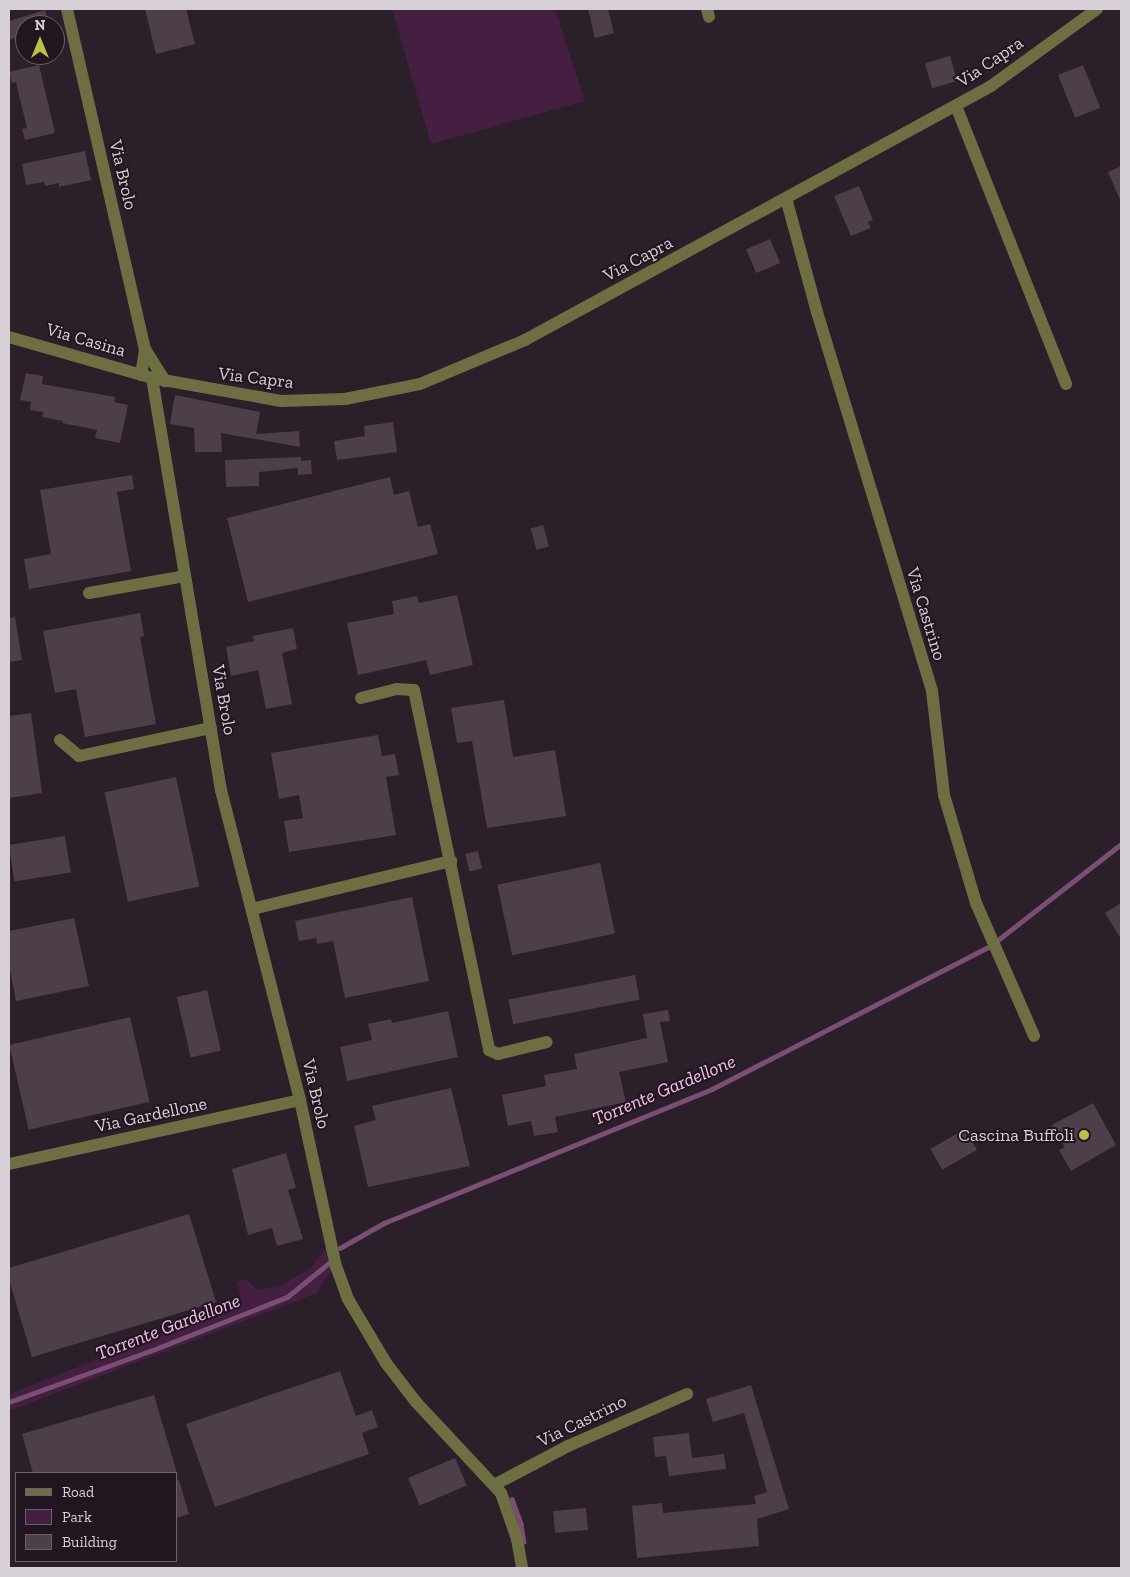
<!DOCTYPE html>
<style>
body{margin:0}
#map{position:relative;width:1130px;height:1577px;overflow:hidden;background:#2b1f29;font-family:"Zilla Slab",serif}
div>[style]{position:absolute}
.green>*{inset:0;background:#451f41}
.stream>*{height:4.5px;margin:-2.25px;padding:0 2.25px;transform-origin:2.25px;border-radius:2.25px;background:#7a4e75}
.building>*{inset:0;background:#4c3f4a;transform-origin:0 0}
.minor>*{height:12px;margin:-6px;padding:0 6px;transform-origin:6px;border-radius:6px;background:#6d6f43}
.dots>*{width:14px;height:14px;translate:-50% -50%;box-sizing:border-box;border:2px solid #21151f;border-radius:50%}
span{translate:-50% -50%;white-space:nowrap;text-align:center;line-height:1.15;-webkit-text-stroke:4px #21151f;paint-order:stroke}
.street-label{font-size:18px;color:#d8d0d7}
.poi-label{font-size:18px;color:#d8d0d7}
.right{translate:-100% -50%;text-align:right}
.water-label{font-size:19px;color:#f8c0f0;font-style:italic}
.frame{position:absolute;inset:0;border:10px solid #d8d0d7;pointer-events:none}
.legend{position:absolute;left:15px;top:1472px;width:162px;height:90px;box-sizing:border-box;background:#21151f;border:1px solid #6a6069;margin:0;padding:6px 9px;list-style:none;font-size:15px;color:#d8d0d7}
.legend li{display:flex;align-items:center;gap:10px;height:25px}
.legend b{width:25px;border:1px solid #6a6069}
.north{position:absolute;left:15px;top:15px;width:50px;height:50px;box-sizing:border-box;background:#21151f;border:1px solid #6a6069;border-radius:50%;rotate:0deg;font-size:14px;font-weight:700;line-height:20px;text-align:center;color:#d8d0d7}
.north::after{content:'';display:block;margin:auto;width:18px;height:22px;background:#bcbf44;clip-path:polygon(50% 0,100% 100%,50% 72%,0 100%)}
</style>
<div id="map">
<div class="green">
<div style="clip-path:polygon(392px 9px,555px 9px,585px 101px,431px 144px)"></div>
<div style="clip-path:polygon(325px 1249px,331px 1271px,317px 1293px,9px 1411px,9px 1394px,242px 1303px,237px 1282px,245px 1279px,258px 1290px,280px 1286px,311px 1268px)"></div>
</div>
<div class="stream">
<div style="left:994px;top:943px;width:161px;rotate:-37.9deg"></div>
<div style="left:340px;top:1248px;width:51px;rotate:-29.6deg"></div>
<div style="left:384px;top:1223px;width:354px;rotate:-22.2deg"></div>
<div style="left:712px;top:1089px;width:315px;rotate:-27.2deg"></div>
<div style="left:9px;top:1402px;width:150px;rotate:-19.9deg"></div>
<div style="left:150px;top:1351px;width:147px;rotate:-21.5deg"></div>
<div style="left:287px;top:1297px;width:54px;rotate:-39deg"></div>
<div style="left:512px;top:1499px;width:27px;rotate:70deg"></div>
<div style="left:521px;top:1524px;width:18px;rotate:81deg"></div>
</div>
<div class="building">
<div style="clip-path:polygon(145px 9px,186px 9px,195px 44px,156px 54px)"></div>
<div style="clip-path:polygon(588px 9px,608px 9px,614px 33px,595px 38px)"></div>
<div style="clip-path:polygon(45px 10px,49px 25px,25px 25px,25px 35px,9px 40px,9px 21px)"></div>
<div style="left:950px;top:56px;width:26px;height:26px;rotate:74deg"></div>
<div style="clip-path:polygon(39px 65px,55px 133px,25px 140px,22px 129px,27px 128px,16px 82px,12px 83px,9px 72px)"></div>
<div style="left:1083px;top:65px;width:46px;height:27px;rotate:68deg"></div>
<div style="clip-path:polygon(85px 151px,91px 180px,59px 187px,59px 183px,45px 186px,44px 182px,26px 185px,22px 164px)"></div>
<div style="clip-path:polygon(1121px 166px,1121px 202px,1108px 172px)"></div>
<div style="clip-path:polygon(859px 186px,873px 220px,868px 222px,871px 228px,851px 236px,834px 196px)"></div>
<div style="left:770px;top:239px;width:26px;height:26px;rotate:67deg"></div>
<div style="clip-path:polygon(26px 373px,43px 376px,42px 384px,115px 397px,114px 402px,128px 405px,120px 443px,95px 438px,97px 430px,62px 423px,63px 421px,42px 417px,43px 412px,30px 410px,31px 402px,20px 400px)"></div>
<div style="clip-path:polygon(175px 395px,260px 412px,256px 434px,299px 431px,300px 447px,221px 433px,222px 452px,195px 452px,194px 428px,170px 424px)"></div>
<div style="clip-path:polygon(393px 422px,397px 452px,337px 460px,334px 441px,365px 436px,364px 426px)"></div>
<div style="clip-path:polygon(301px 457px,301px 461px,311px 460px,312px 474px,298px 475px,298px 468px,259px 472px,259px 486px,226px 487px,225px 460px)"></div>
<div style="clip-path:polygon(132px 475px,134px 489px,117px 492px,131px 571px,29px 589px,24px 559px,51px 554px,40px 490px)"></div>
<div style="clip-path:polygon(390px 477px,394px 495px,409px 491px,418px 527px,430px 524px,438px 554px,248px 602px,227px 518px)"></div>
<div style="left:543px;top:525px;width:22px;height:13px;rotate:74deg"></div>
<div style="clip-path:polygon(457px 595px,473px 665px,430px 675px,426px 660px,358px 675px,347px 623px,394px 614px,392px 601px,417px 596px,419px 603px)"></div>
<div style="clip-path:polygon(140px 613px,144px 636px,140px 637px,156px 724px,85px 737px,76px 689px,55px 693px,43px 631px)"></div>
<div style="clip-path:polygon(15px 617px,22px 660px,9px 662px,9px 618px)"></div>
<div style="clip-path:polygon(293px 628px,297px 649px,282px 653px,292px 704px,266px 709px,258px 670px,231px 676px,226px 647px,254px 641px,253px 636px)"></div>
<div style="clip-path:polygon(504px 700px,513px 757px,555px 750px,566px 816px,487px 828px,472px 741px,457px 743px,451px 708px)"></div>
<div style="clip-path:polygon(31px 713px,42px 793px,9px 798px,9px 716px)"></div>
<div style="clip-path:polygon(378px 735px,382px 756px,395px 754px,399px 775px,386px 777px,396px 835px,289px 852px,284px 821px,303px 818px,299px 795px,279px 799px,271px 753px)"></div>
<div style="left:176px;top:777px;width:112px;height:73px;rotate:78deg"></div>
<div style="left:65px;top:836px;width:37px;height:57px;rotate:81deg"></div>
<div style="left:478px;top:851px;width:18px;height:13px;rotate:77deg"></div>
<div style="left:600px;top:863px;width:72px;height:105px;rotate:78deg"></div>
<div style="clip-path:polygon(412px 897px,429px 981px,345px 998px,333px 941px,317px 944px,316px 938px,299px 941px,295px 921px)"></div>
<div style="clip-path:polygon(1121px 903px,1121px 939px,1105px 913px)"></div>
<div style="clip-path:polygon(74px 918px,89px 986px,16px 1001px,9px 965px,9px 931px)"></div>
<div style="left:635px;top:975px;width:25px;height:129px;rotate:79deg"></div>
<div style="left:207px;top:990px;width:62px;height:31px;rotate:77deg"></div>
<div style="clip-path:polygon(668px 1010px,670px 1021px,660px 1022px,668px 1062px,619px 1072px,626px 1102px,555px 1117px,558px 1132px,534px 1136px,531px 1121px,508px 1126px,502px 1095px,546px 1086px,544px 1075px,577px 1069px,574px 1054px,647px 1038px,643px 1014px)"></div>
<div style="clip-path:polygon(448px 1011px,458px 1057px,347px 1081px,340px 1047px,372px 1040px,368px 1024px,391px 1019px,392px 1023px)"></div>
<div style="left:130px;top:1017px;width:87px;height:124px;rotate:77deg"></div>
<div style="clip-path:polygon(451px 1088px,470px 1166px,368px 1187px,354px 1126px,376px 1120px,372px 1106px)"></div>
<div style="clip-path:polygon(1093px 1103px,1116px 1145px,1071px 1171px,1059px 1150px,1065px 1147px,1052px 1125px)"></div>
<div style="left:965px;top:1129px;width:24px;height:40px;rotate:60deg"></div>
<div style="clip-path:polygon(286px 1153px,296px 1188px,288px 1190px,303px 1239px,277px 1246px,272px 1228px,248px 1235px,232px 1169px)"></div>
<div style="clip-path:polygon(189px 1214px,216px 1302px,32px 1357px,9px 1280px,9px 1268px)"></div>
<div style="clip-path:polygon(340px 1371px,356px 1416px,372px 1410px,378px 1427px,362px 1433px,369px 1454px,215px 1507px,186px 1424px)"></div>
<div style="clip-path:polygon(751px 1385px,789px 1509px,757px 1519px,759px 1546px,637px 1558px,632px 1506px,662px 1503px,663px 1513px,756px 1504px,754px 1496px,767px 1492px,744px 1413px,713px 1422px,706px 1399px)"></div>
<div style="clip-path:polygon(154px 1395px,177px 1473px,33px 1473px,22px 1434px)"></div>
<div style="clip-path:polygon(689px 1433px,692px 1458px,724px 1454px,726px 1469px,669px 1476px,666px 1456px,655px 1457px,653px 1437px)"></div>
<div style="left:455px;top:1458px;width:30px;height:51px;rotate:67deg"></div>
<div style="clip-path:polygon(179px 1480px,189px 1514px,176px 1518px,176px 1481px)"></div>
<div style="left:586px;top:1508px;width:22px;height:33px;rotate:85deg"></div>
</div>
<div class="minor">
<div style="left:67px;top:9px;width:349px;rotate:77.1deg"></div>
<div style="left:707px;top:9px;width:8px;rotate:76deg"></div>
<div style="left:956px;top:106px;width:299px;rotate:68.4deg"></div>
<div style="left:786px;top:198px;width:118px;rotate:74.8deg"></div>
<div style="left:817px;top:312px;width:396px;rotate:73.1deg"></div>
<div style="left:932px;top:691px;width:105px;rotate:83.4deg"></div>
<div style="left:944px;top:795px;width:113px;rotate:73.5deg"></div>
<div style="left:976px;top:903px;width:145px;rotate:66.4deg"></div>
<div style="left:9px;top:337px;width:149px;rotate:16deg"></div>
<div style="left:152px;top:378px;width:131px;rotate:10.1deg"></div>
<div style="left:281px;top:401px;width:64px;rotate:-1.8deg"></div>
<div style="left:345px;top:399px;width:76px;rotate:-11.3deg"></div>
<div style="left:420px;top:384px;width:114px;rotate:-22.7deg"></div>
<div style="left:525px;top:340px;width:531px;rotate:-28.59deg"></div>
<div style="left:991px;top:86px;width:131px;rotate:-36deg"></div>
<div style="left:141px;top:375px;width:26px;rotate:-81deg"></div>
<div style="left:145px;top:349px;width:38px;rotate:58deg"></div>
<div style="left:152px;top:378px;width:418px;rotate:80.5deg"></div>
<div style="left:221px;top:790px;width:320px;rotate:75.7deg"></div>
<div style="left:300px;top:1100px;width:170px;rotate:77.8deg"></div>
<div style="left:336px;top:1266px;width:35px;rotate:70deg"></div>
<div style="left:348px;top:1299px;width:74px;rotate:59.3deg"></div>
<div style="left:386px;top:1363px;width:49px;rotate:52.4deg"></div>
<div style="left:416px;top:1402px;width:125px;rotate:47deg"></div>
<div style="left:501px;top:1493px;width:49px;rotate:70.8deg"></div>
<div style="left:517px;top:1539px;width:29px;rotate:80deg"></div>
<div style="left:89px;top:593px;width:97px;rotate:-10deg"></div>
<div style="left:361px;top:698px;width:36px;rotate:-14deg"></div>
<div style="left:396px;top:689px;width:18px;rotate:3deg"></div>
<div style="left:414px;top:690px;width:368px;rotate:78.2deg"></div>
<div style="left:489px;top:1050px;width:10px;rotate:24deg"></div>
<div style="left:498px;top:1054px;width:50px;rotate:-13.8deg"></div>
<div style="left:60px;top:740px;width:25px;rotate:40deg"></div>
<div style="left:79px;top:756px;width:135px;rotate:-12deg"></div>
<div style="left:252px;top:909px;width:205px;rotate:-13.6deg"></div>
<div style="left:9px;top:1164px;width:298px;rotate:-12.4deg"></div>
<div style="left:494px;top:1485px;width:84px;rotate:-27.8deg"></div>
<div style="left:568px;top:1446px;width:130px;rotate:-23.6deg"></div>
</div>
<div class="dots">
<div style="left:1084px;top:1135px;background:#bcbf44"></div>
</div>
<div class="street-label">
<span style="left:990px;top:62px;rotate:-34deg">Via Capra</span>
<span style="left:123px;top:175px;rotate:77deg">Via Brolo</span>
<span style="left:638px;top:259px;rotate:-28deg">Via Capra</span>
<span style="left:86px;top:340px;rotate:16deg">Via Casina</span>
<span style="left:256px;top:378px;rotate:7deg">Via Capra</span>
<span style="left:926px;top:614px;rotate:73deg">Via Castrino</span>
<span style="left:224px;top:700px;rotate:80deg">Via Brolo</span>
<span style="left:316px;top:1094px;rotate:77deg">Via Brolo</span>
<span style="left:151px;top:1115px;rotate:-12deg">Via Gardellone</span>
<span style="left:582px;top:1421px;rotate:-26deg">Via Castrino</span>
</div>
<div class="poi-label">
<span class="right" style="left:1074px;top:1135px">Cascina Buffoli</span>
</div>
<div class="water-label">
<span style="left:664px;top:1090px;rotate:-23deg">Torrente Gardellone</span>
<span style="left:168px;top:1327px;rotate:-21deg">Torrente Gardellone</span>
</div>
<div class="frame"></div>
<ul class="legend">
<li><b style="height:6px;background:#6d6f43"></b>Road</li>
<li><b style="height:14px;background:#451f41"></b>Park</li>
<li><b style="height:14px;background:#4c3f4a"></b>Building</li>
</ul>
<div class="north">N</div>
</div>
